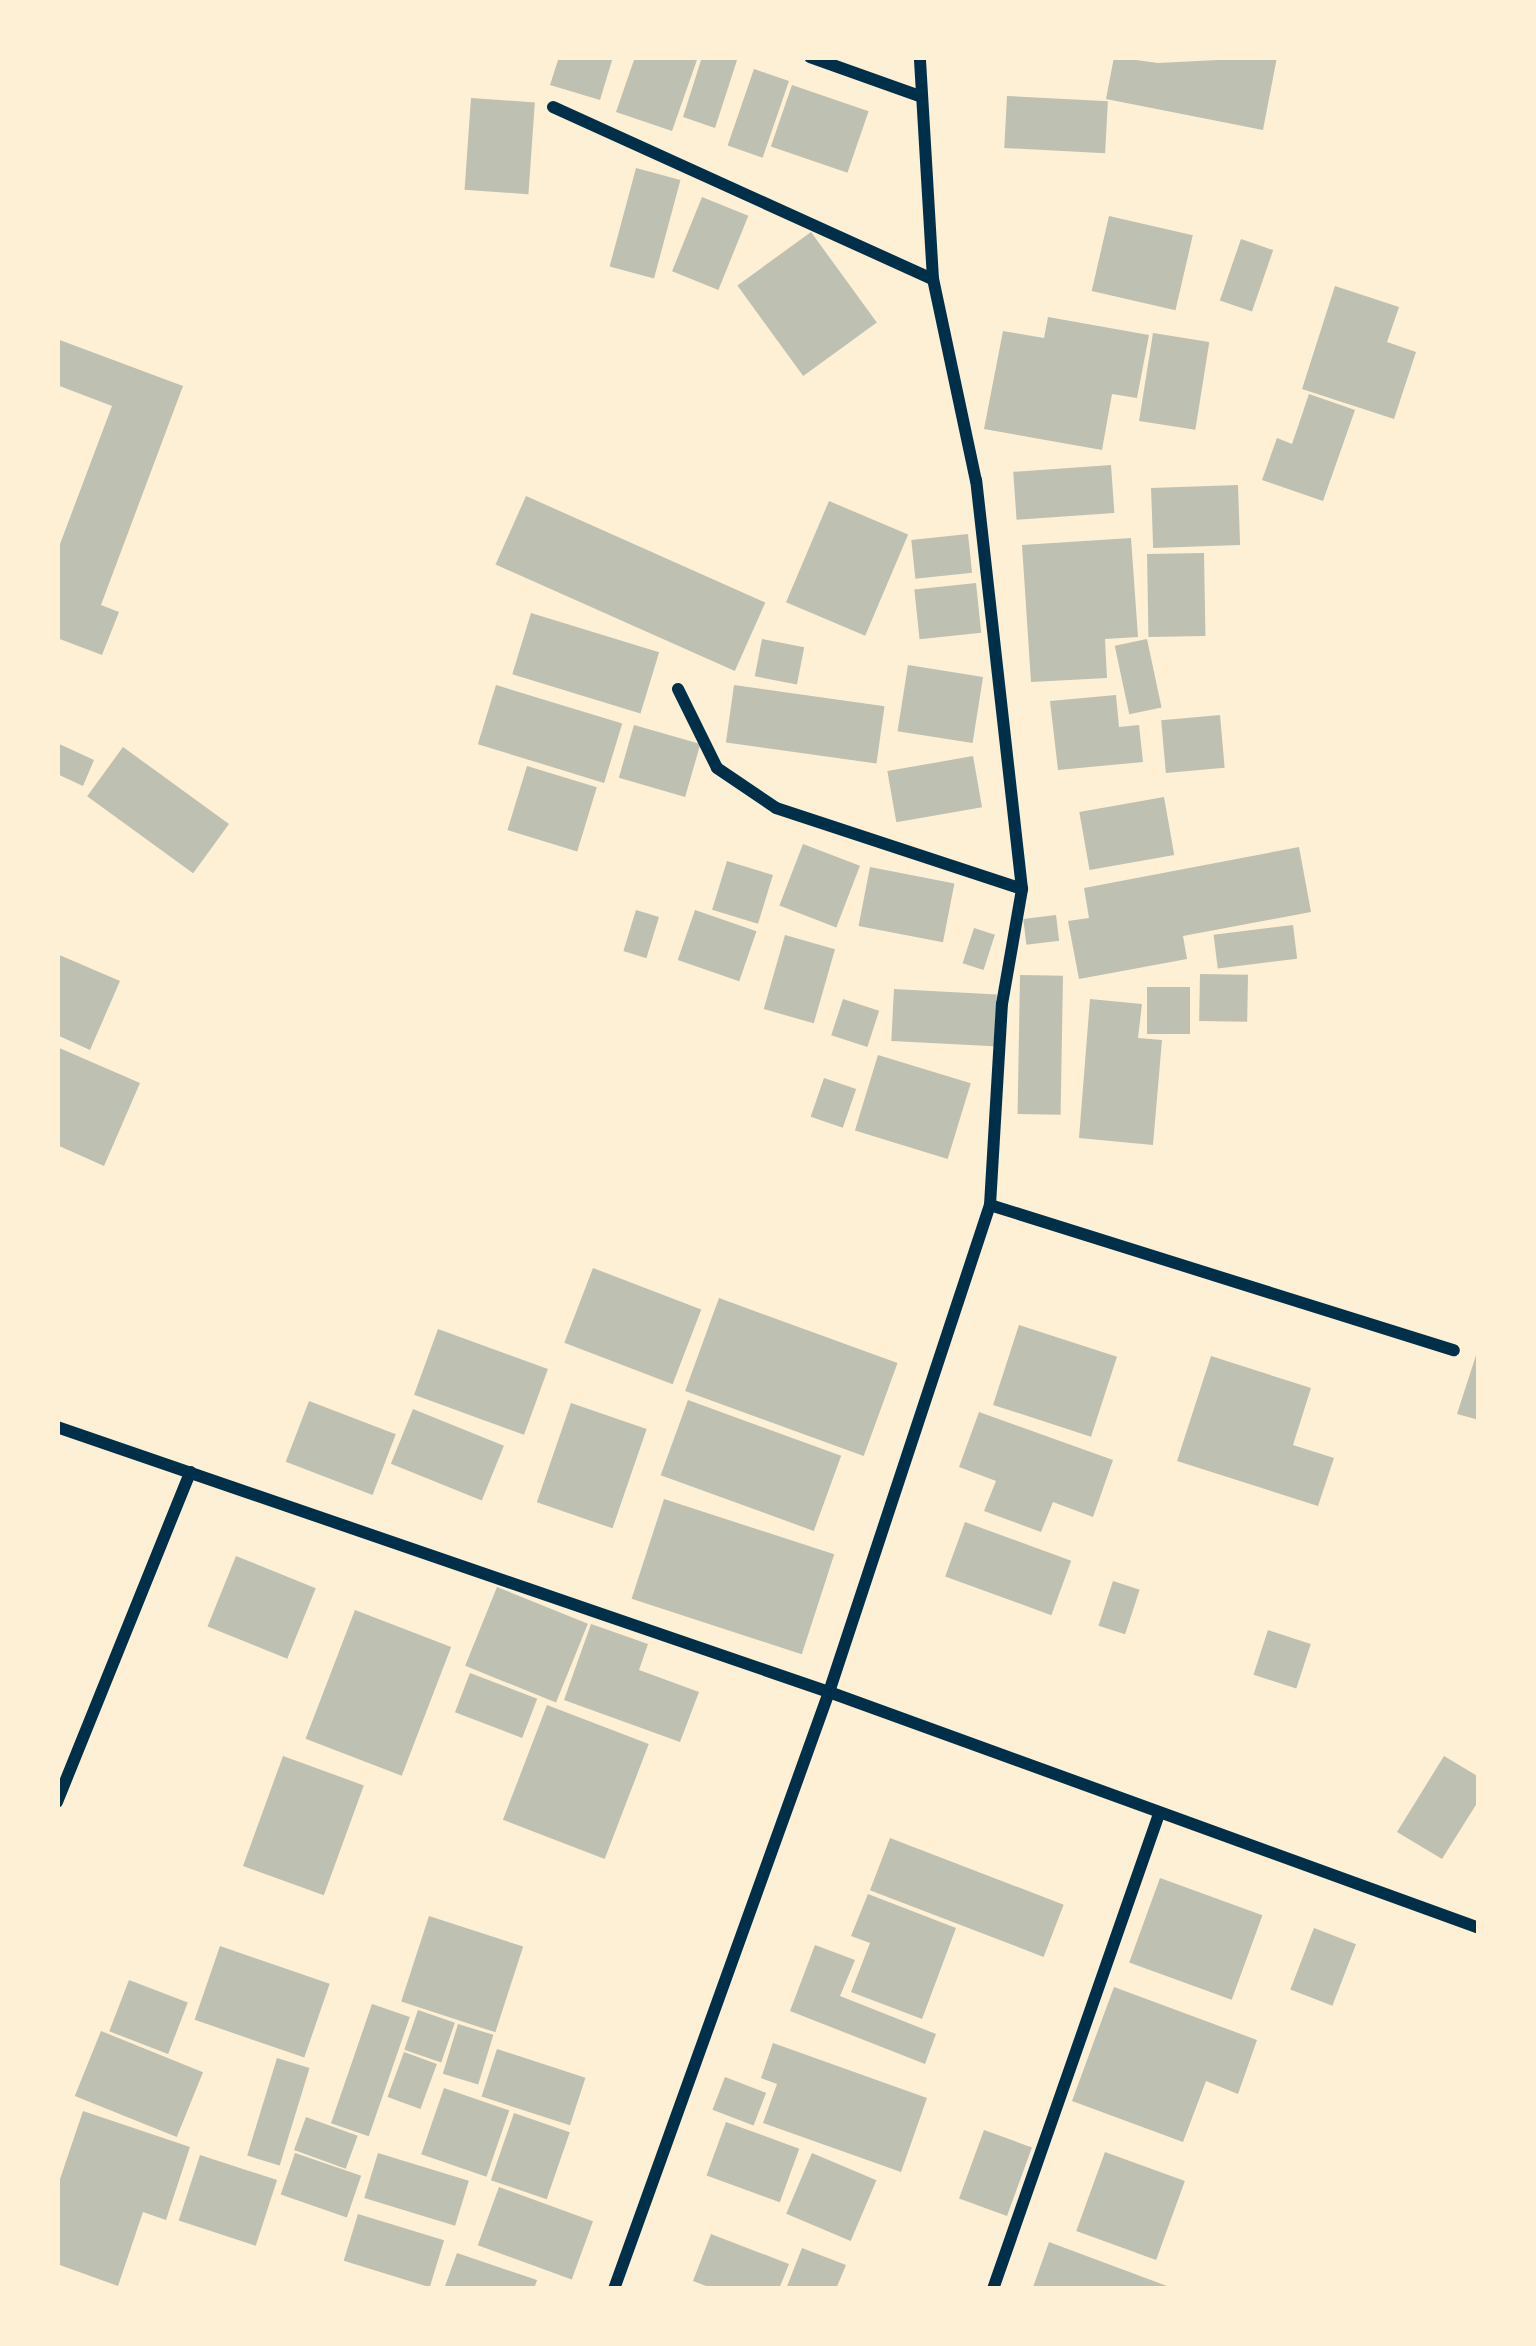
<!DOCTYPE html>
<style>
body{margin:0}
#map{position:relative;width:1536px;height:2346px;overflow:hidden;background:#fdf0d5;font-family:"Exo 2",sans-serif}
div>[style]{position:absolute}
.building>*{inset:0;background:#bec0b2;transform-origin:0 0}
.minor>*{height:12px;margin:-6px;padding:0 6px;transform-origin:6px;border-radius:6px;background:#003049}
span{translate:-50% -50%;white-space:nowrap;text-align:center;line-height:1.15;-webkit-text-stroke:9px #fdf0d5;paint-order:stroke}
.frame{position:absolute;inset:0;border:60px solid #fdf0d5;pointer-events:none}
</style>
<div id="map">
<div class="building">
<div style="clip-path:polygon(559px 57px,613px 57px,600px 100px,550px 85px)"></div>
<div style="clip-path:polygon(635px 57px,698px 57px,672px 131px,616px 112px)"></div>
<div style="clip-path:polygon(702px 57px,738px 57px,715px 128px,683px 117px)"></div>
<div style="clip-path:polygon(1114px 57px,1158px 63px,1277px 57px,1263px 130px,1106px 99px)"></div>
<div style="left:754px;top:69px;width:37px;height:81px;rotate:19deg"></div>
<div style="left:792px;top:85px;width:81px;height:65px;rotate:19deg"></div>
<div style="left:1007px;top:96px;width:101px;height:52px;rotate:3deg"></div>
<div style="left:471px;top:98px;width:64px;height:92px;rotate:4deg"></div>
<div style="left:636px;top:168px;width:46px;height:102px;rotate:15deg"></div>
<div style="left:702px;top:197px;width:50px;height:80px;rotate:22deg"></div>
<div style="left:1109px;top:216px;width:86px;height:77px;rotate:13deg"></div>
<div style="left:811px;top:232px;width:112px;height:91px;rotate:54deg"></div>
<div style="left:1241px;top:239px;width:34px;height:65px;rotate:19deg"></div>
<div style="clip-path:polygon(1335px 286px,1399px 307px,1387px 342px,1416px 352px,1394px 419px,1302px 389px)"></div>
<div style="clip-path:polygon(1048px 317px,1149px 335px,1137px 398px,1112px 394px,1102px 450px,984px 429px,1003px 331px,1044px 338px)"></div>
<div style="left:1153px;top:333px;width:57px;height:89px;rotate:9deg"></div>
<div style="clip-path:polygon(57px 339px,183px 386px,101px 605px,119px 612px,102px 655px,57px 638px,57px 552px,112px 406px,57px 385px)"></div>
<div style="clip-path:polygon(1309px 394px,1355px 410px,1323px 501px,1262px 480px,1277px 438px,1292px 444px)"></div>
<div style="left:1111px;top:465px;width:48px;height:98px;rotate:86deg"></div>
<div style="left:1238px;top:485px;width:60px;height:87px;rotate:88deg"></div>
<div style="left:526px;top:496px;width:262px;height:75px;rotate:24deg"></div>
<div style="left:829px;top:501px;width:86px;height:110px;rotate:23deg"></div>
<div style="left:968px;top:534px;width:39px;height:57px;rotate:84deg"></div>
<div style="clip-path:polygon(1131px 538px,1138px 637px,1105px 639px,1107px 678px,1031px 682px,1022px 545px)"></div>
<div style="left:1204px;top:553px;width:83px;height:57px;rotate:89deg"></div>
<div style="left:976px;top:583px;width:50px;height:62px;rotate:84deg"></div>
<div style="left:531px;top:613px;width:134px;height:64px;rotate:17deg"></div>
<div style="left:762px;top:639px;width:43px;height:38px;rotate:11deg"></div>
<div style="left:1147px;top:639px;width:70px;height:33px;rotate:78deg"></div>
<div style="left:908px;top:665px;width:76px;height:67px;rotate:9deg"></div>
<div style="left:496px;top:685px;width:132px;height:62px;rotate:17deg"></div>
<div style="left:734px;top:685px;width:152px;height:58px;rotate:8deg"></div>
<div style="clip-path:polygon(1116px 695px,1119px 727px,1139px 725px,1143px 762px,1058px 770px,1050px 701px)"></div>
<div style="left:1220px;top:715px;width:53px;height:59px;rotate:85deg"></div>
<div style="left:634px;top:725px;width:69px;height:55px;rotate:16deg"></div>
<div style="clip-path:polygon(57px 743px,94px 760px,83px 786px,57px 774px)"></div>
<div style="left:123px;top:747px;width:131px;height:61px;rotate:36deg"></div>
<div style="left:973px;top:756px;width:52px;height:87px;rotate:80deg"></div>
<div style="left:527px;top:766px;width:73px;height:67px;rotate:17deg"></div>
<div style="left:1164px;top:797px;width:59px;height:86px;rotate:80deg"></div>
<div style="left:803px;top:844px;width:61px;height:66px;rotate:21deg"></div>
<div style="clip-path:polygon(1299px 847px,1311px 912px,1183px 936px,1187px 959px,1079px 979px,1068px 921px,1089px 918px,1084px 888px)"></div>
<div style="left:727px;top:861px;width:48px;height:51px;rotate:17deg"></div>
<div style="left:870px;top:867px;width:86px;height:60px;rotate:11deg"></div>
<div style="left:636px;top:910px;width:24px;height:43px;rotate:17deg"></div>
<div style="left:695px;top:910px;width:65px;height:53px;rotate:19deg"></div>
<div style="left:1056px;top:915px;width:26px;height:33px;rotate:83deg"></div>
<div style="left:1293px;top:925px;width:34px;height:80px;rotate:83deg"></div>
<div style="left:974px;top:928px;width:22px;height:37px;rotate:18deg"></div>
<div style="left:785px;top:935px;width:52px;height:77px;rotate:16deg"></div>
<div style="clip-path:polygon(57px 954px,120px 981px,90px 1050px,57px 1035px)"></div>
<div style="left:1200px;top:974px;width:48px;height:47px;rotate:1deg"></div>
<div style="left:1020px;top:975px;width:43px;height:139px;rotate:1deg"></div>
<div style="left:1147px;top:987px;width:43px;height:47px"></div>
<div style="left:894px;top:989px;width:103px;height:52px;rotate:3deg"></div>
<div style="left:843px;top:999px;width:38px;height:38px;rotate:18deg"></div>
<div style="clip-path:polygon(1090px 999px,1142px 1004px,1138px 1038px,1162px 1040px,1153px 1145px,1079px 1138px)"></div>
<div style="clip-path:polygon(57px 1047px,140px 1083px,104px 1166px,57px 1145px)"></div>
<div style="left:878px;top:1055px;width:97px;height:79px;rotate:17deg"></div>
<div style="left:824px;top:1078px;width:34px;height:41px;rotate:19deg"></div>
<div style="left:593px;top:1268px;width:116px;height:80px;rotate:21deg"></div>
<div style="left:719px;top:1298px;width:190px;height:99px;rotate:20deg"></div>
<div style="left:1019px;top:1325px;width:103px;height:84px;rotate:18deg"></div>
<div style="left:438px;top:1329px;width:117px;height:70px;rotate:20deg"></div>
<div style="clip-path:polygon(1479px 1346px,1479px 1420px,1457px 1414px)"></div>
<div style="clip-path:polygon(1211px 1356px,1311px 1388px,1293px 1445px,1334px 1458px,1318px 1506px,1177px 1461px)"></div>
<div style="left:688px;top:1400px;width:163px;height:80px;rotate:20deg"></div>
<div style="left:309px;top:1401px;width:93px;height:65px;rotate:21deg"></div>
<div style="left:571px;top:1403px;width:80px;height:105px;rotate:19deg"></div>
<div style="left:413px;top:1409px;width:98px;height:59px;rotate:22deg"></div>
<div style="clip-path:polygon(979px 1412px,1113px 1460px,1093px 1517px,1053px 1502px,1041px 1532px,984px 1511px,996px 1481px,959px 1467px)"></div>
<div style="left:664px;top:1499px;width:179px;height:105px;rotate:18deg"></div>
<div style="left:965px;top:1522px;width:113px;height:58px;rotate:20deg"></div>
<div style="left:236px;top:1556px;width:86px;height:76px;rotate:22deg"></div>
<div style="left:1113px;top:1581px;width:28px;height:47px;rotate:18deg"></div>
<div style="left:497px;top:1587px;width:98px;height:85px;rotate:22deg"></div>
<div style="left:355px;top:1610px;width:103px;height:138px;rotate:21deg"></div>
<div style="clip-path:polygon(591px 1624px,648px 1644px,639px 1670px,699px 1692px,680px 1742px,564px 1700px)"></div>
<div style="left:1268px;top:1630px;width:45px;height:47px;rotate:18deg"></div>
<div style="left:470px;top:1673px;width:72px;height:42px;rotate:21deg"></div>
<div style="left:547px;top:1705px;width:109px;height:123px;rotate:21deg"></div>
<div style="left:283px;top:1756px;width:86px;height:117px;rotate:20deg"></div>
<div style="clip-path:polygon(1444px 1756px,1479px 1777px,1479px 1800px,1442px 1859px,1397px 1832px)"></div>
<div style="left:890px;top:1838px;width:186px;height:56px;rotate:21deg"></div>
<div style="left:1160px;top:1878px;width:109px;height:90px;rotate:20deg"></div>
<div style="clip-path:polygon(868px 1894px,956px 1928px,922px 2019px,851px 1992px,870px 1943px,851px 1936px)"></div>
<div style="left:429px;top:1916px;width:99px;height:90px;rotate:18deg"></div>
<div style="left:1314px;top:1928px;width:45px;height:66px;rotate:21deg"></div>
<div style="clip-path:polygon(815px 1945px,855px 1960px,840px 1996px,936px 2034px,925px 2064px,790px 2011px)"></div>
<div style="left:220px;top:1946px;width:116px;height:78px;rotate:19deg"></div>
<div style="left:129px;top:1980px;width:63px;height:55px;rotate:21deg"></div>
<div style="clip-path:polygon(1114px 1987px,1257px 2040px,1238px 2094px,1206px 2081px,1183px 2142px,1072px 2101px)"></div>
<div style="left:372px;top:2004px;width:40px;height:126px;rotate:19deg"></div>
<div style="left:418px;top:2010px;width:39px;height:42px;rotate:19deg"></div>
<div style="left:458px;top:2024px;width:37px;height:52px;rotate:17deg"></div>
<div style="left:101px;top:2031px;width:110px;height:70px;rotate:22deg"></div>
<div style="clip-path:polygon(773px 2043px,927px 2098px,901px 2172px,763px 2123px,777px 2084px,761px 2078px)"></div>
<div style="left:497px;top:2049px;width:93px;height:50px;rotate:18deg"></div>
<div style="left:404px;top:2052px;width:35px;height:48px;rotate:20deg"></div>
<div style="left:277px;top:2058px;width:34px;height:102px;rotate:17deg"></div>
<div style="left:725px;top:2077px;width:44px;height:35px;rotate:21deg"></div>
<div style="left:444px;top:2088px;width:69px;height:70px;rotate:19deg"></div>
<div style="clip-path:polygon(83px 2111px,190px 2147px,166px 2220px,143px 2212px,118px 2286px,57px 2264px,57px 2188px)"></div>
<div style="left:514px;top:2113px;width:59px;height:71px;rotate:19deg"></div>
<div style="left:306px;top:2117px;width:55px;height:35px;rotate:20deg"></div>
<div style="left:726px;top:2122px;width:78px;height:57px;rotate:20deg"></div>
<div style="left:984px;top:2130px;width:51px;height:73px;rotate:20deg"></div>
<div style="left:1105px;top:2152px;width:85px;height:84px;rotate:20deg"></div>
<div style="left:295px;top:2153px;width:70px;height:44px;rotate:19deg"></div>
<div style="left:378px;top:2153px;width:95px;height:47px;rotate:17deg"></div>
<div style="left:812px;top:2153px;width:70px;height:66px;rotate:23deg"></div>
<div style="left:200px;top:2155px;width:81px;height:69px;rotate:18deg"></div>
<div style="left:499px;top:2187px;width:100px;height:62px;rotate:20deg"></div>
<div style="left:358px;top:2214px;width:90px;height:49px;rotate:17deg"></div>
<div style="clip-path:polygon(711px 2234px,789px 2264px,779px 2289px,714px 2289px,693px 2281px)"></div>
<div style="clip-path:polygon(1049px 2242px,1175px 2289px,1033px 2287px)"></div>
<div style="clip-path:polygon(802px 2248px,846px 2265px,836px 2289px,786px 2289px)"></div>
<div style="clip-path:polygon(457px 2253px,537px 2280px,534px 2289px,444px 2289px)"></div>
</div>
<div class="minor">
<div style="left:810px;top:57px;width:114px;rotate:19.6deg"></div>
<div style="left:553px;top:107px;width:417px;rotate:24.4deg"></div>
<div style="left:678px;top:689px;width:88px;rotate:63.7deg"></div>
<div style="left:717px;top:768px;width:71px;rotate:34.1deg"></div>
<div style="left:776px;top:808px;width:259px;rotate:18.2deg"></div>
<div style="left:990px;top:1205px;width:486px;rotate:17.4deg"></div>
<div style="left:57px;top:1427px;width:816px;rotate:18.95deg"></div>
<div style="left:829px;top:1692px;width:692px;rotate:19.95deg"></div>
<div style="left:57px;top:1802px;width:356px;rotate:-68deg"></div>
<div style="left:614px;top:2289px;width:635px;rotate:-70.19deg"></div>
<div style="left:829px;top:1692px;width:513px;rotate:-71.71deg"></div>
<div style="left:990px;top:1205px;width:201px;rotate:-86.6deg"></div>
<div style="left:1002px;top:1004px;width:117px;rotate:-80.1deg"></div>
<div style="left:1022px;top:889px;width:411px;rotate:-96.4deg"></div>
<div style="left:976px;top:481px;width:207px;rotate:-102deg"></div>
<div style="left:933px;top:279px;width:222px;rotate:-93.4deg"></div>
<div style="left:993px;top:2289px;width:503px;rotate:-70.74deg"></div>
</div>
<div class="frame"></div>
</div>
